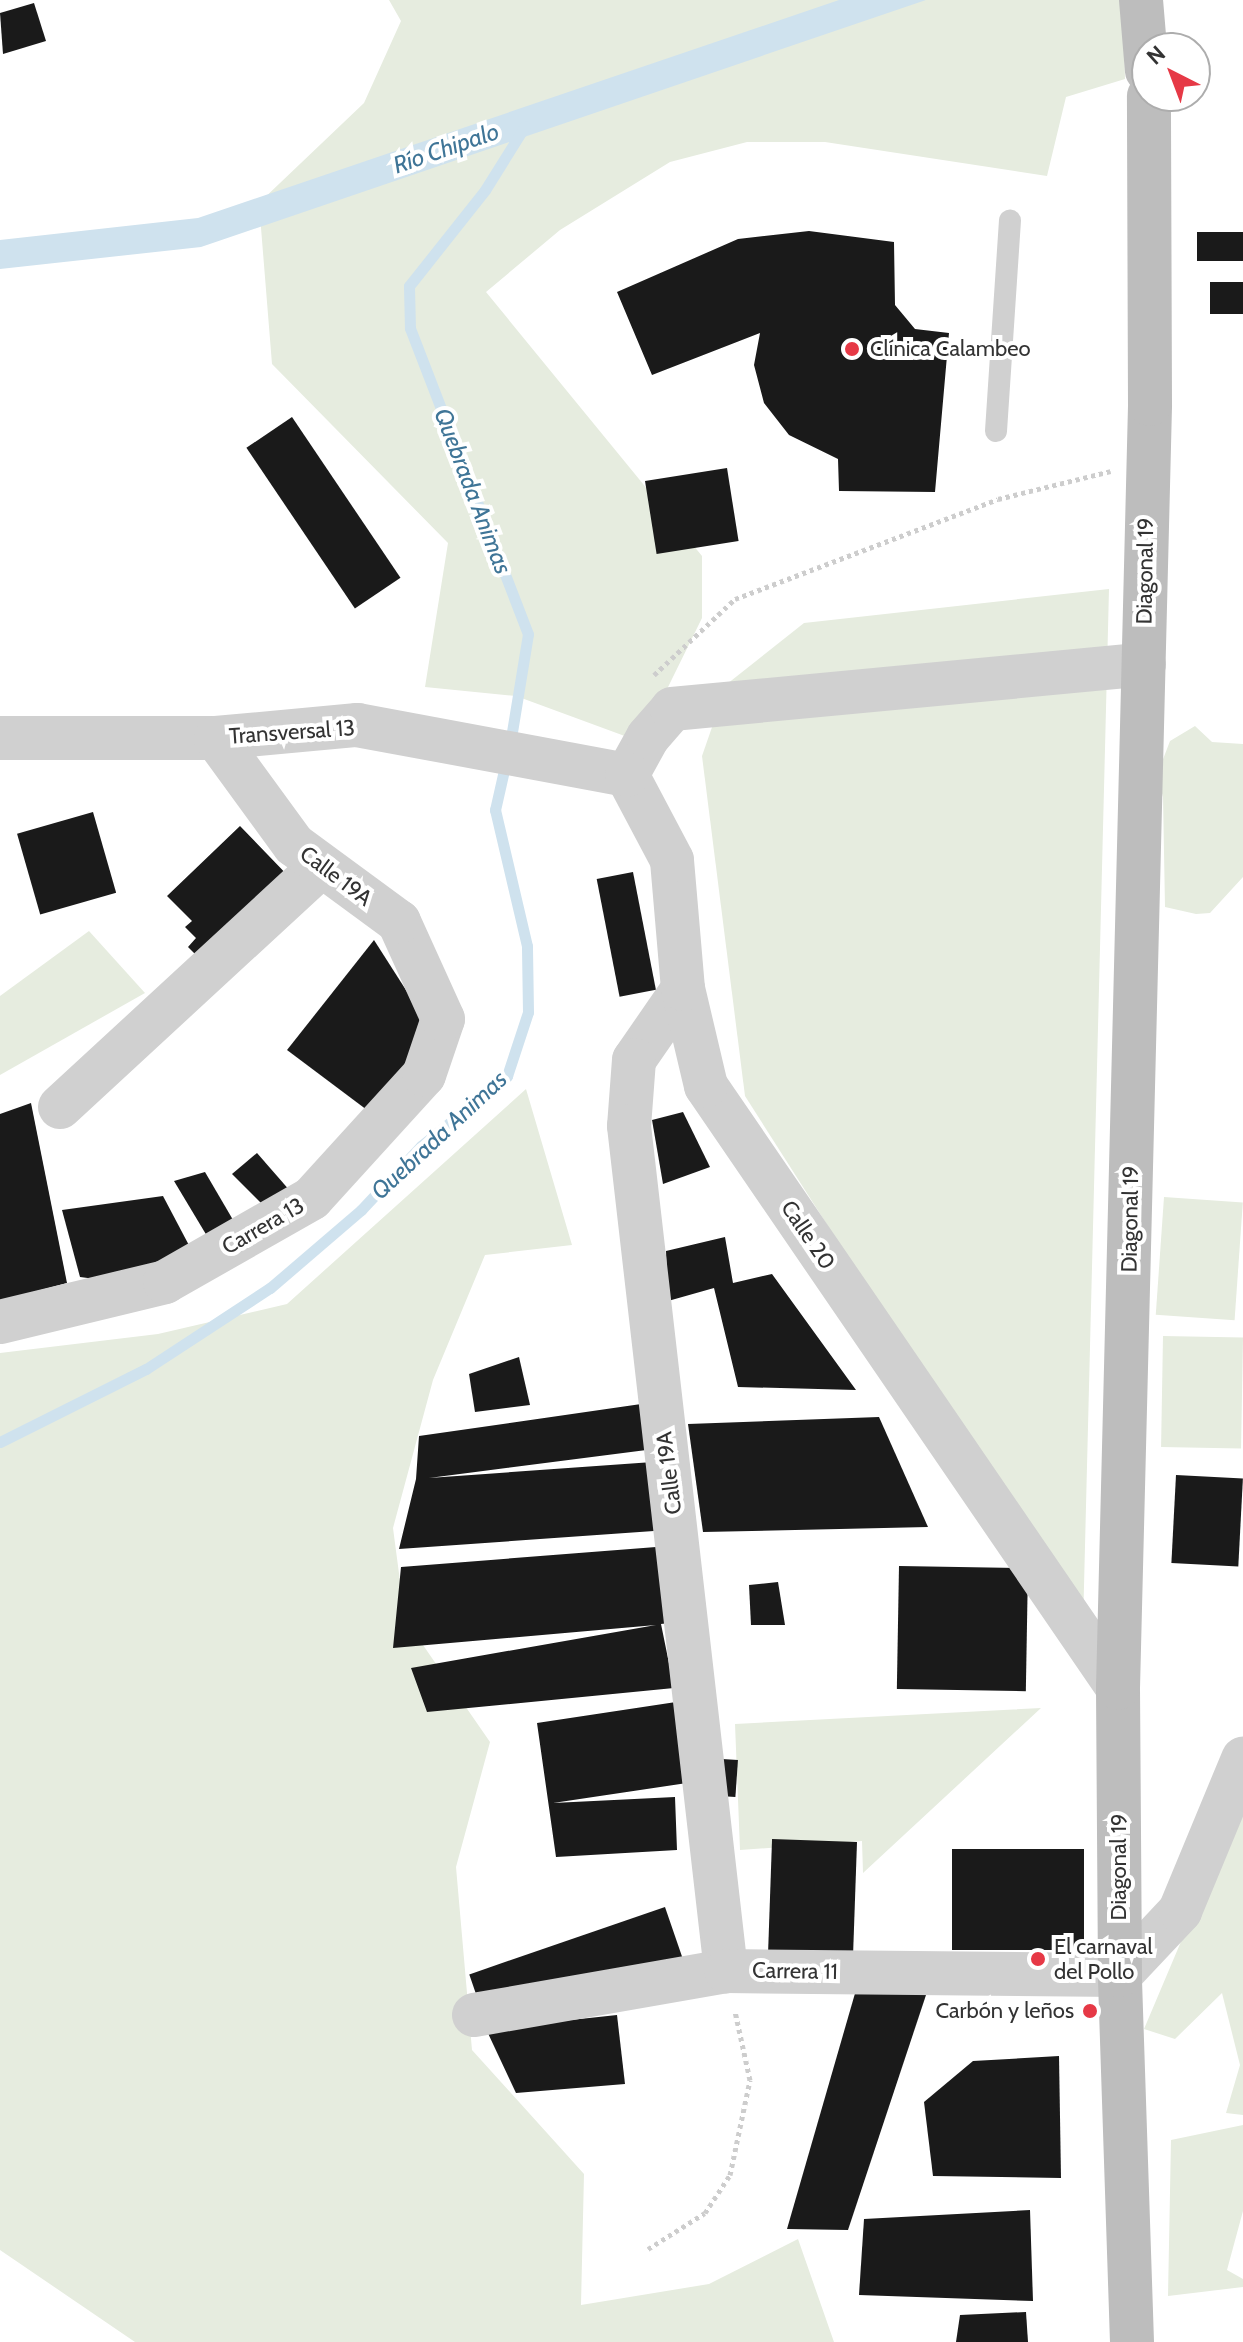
<!DOCTYPE html>
<meta charset="utf-8">
<style>
body{margin:0}
#map{position:relative;width:1243px;height:2342px;overflow:hidden;background:#fff;font-family:Cabin,sans-serif}
div>[style]{position:absolute}
.green>*{inset:0;background:#e6ecdf;transform-origin:0 0}
.water>*{inset:0;background:#cfe2ee}
.stream>*{height:11px;margin:-5.5px;padding:0 5.5px;transform-origin:5.5px;border-radius:5.5px;background:#cfe2ee}
.building>*{inset:0;background:#1a1a1a;transform-origin:0 0}
.path>*{height:5px;margin-top:-2.5px;transform-origin:0;background:repeating-linear-gradient(90deg,#cdcdcd 0 4px,transparent 0 8px)}
.lane>*{height:22px;margin:-11px;padding:0 11px;transform-origin:11px;border-radius:11px;background:#d0d0d0}
.street>*{height:44px;margin:-22px;padding:0 22px;transform-origin:22px;border-radius:22px;background:#d0d0d0}
.secondary>*{height:44px;margin:-22px;padding:0 22px;transform-origin:22px;border-radius:22px;background:#bdbdbd}
.dots>*{width:22px;height:22px;translate:-50% -50%;box-sizing:border-box;border:4px solid #fff;border-radius:50%}
span{translate:-50% -50%;white-space:nowrap;text-align:center;line-height:1.15;-webkit-text-stroke:8px #fff;paint-order:stroke}
.poi-label{font-size:22px;color:#333}
.left{translate:0 -50%;text-align:left}
.right{translate:-100% -50%;text-align:right}
.street-label{font-size:22px;color:#333}
.water-label{font-size:24px;color:#3f7597;font-style:italic}
.north{position:absolute;left:1131px;top:32px;width:80px;height:80px;box-sizing:border-box;background:#fff;border:2px solid #adadad;border-radius:50%;rotate:318deg;font-size:22px;font-weight:700;line-height:32px;text-align:center;color:#333}
.north::after{content:'';display:block;margin:auto;width:28px;height:36px;background:#e63946;clip-path:polygon(50% 0,100% 100%,50% 72%,0 100%)}
</style>
<div id="map">
<div class="green">
<div style="clip-path:polygon(389px 0,1123px 0,1125px 79px,1066px 97px,1047px 176px,825px 142px,747px 142px,670px 162px,560px 230px,486px 292px,702px 556px,702px 618px,641px 742px,516px 696px,425px 687px,448px 543px,272px 364px,259px 203px,364px 103px,401px 21px)"></div>
<div style="clip-path:polygon(1109px 589px,1083px 1626px,745px 1096px,702px 756px,727px 684px,804px 623px)"></div>
<div style="clip-path:polygon(1195px 726px,1212px 742px,1243px 744px,1243px 877px,1210px 913px,1196px 914px,1165px 907px,1163px 797px,1157px 775px,1170px 741px)"></div>
<div style="clip-path:polygon(89px 931px,145px 993px,0 1075px,0 996px)"></div>
<div style="clip-path:polygon(526px 1089px,572px 1245px,485px 1255px,433px 1380px,393px 1528px,405px 1619px,490px 1742px,456px 1867px,472px 2050px,584px 2174px,581px 2305px,709px 2284px,798px 2239px,834px 2342px,135px 2342px,0 2250px,0 1353px,158px 1334px,287px 1304px)"></div>
<div style="left:1164px;top:1197px;width:79px;height:118px;rotate:4deg"></div>
<div style="left:1163px;top:1336px;width:80px;height:111px;rotate:1deg"></div>
<div style="clip-path:polygon(1041px 1708px,863px 1873px,862px 1841px,740px 1850px,735px 1724px)"></div>
<div style="clip-path:polygon(1243px 1795px,1243px 2115px,1226px 2113px,1240px 2065px,1222px 1993px,1175px 2039px,1144px 2029px)"></div>
<div style="clip-path:polygon(1243px 2125px,1243px 2211px,1227px 2270px,1243px 2279px,1243px 2287px,1168px 2296px,1171px 2140px)"></div>
</div>
<div class="water">
<div style="clip-path:polygon(839px 0,926px 0,201px 247px,0 269px,0 240px,198px 218px)"></div>
</div>
<div class="stream">
<div style="left:510px;top:744px;width:111px;rotate:-80.7deg"></div>
<div style="left:528px;top:634px;width:328px;rotate:-111.1deg"></div>
<div style="left:410px;top:328px;width:42px;rotate:-91.4deg"></div>
<div style="left:409px;top:286px;width:122px;rotate:-51.6deg"></div>
<div style="left:485px;top:190px;width:75px;rotate:-58deg"></div>
<div style="left:0;top:1442px;width:163px;rotate:-26.6deg"></div>
<div style="left:146px;top:1369px;width:148px;rotate:-33.2deg"></div>
<div style="left:270px;top:1288px;width:120px;rotate:-40.6deg"></div>
<div style="left:361px;top:1210px;width:88px;rotate:-46.8deg"></div>
<div style="left:421px;top:1146px;width:111px;rotate:-39.1deg"></div>
<div style="left:507px;top:1076px;width:67px;rotate:-71.8deg"></div>
<div style="left:528px;top:1012px;width:66px;rotate:-90.9deg"></div>
<div style="left:527px;top:946px;width:140px;rotate:-103.2deg"></div>
<div style="left:495px;top:810px;width:50px;rotate:-77.3deg"></div>
</div>
<div class="building">
<div style="clip-path:polygon(34px 3px,46px 41px,3px 54px,0 13px)"></div>
<div style="clip-path:polygon(809px 231px,894px 242px,895px 305px,915px 329px,949px 333px,935px 492px,839px 491px,838px 459px,789px 435px,764px 403px,754px 365px,760px 333px,652px 375px,617px 292px,738px 239px)"></div>
<div style="left:1243px;top:232px;width:29px;height:46px;rotate:90deg"></div>
<div style="left:1243px;top:282px;width:32px;height:33px;rotate:90deg"></div>
<div style="left:292px;top:417px;width:194px;height:55px;rotate:56deg"></div>
<div style="left:727px;top:468px;width:74px;height:83px;rotate:81deg"></div>
<div style="left:93px;top:812px;width:84px;height:79px;rotate:74deg"></div>
<div style="clip-path:polygon(240px 826px,294px 882px,207px 966px,188px 947px,196px 938px,185px 927px,192px 921px,167px 896px)"></div>
<div style="left:633px;top:872px;width:120px;height:37px;rotate:79deg"></div>
<div style="clip-path:polygon(374px 940px,436px 1037px,367px 1110px,287px 1050px)"></div>
<div style="clip-path:polygon(31px 1103px,67px 1283px,0 1301px,0 1114px)"></div>
<div style="clip-path:polygon(683px 1112px,710px 1167px,663px 1184px,652px 1120px)"></div>
<div style="clip-path:polygon(257px 1153px,291px 1192px,268px 1210px,232px 1174px)"></div>
<div style="clip-path:polygon(205px 1172px,236px 1225px,210px 1241px,174px 1181px)"></div>
<div style="clip-path:polygon(163px 1196px,192px 1251px,103px 1280px,80px 1277px,62px 1210px)"></div>
<div style="clip-path:polygon(725px 1237px,733px 1283px,772px 1274px,856px 1390px,738px 1387px,714px 1288px,668px 1301px,666px 1251px)"></div>
<div style="clip-path:polygon(519px 1357px,530px 1405px,475px 1412px,469px 1374px)"></div>
<div style="clip-path:polygon(655px 1402px,662px 1448px,429px 1478px,667px 1461px,668px 1530px,399px 1549px,416px 1479px,419px 1436px)"></div>
<div style="clip-path:polygon(879px 1417px,928px 1527px,703px 1532px,688px 1424px)"></div>
<div style="left:1176px;top:1475px;width:67px;height:88px;rotate:3deg"></div>
<div style="clip-path:polygon(669px 1546px,677px 1622px,661px 1624px,674px 1688px,427px 1712px,411px 1668px,656px 1625px,393px 1648px,401px 1567px)"></div>
<div style="left:899px;top:1566px;width:129px;height:123px;rotate:1deg"></div>
<div style="clip-path:polygon(778px 1582px,785px 1625px,751px 1625px,749px 1585px)"></div>
<div style="clip-path:polygon(676px 1702px,687px 1783px,553px 1803px,675px 1797px,677px 1850px,556px 1857px,537px 1723px)"></div>
<div style="left:722px;top:1759px;width:16px;height:37px;rotate:4deg"></div>
<div style="left:857px;top:1842px;width:113px;height:85px;rotate:92deg"></div>
<div style="left:952px;top:1849px;width:132px;height:101px"></div>
<div style="left:665px;top:1907px;width:71px;height:207px;rotate:71deg"></div>
<div style="clip-path:polygon(858px 1983px,928px 1989px,848px 2230px,787px 2229px)"></div>
<div style="clip-path:polygon(617px 2015px,625px 2084px,516px 2093px,486px 2029px)"></div>
<div style="clip-path:polygon(1059px 2056px,1061px 2178px,933px 2176px,924px 2102px,973px 2061px)"></div>
<div style="clip-path:polygon(1030px 2210px,1033px 2301px,859px 2295px,864px 2219px)"></div>
<div style="clip-path:polygon(1026px 2312px,1028px 2342px,956px 2342px,960px 2315px)"></div>
</div>
<div class="path">
<div style="left:654px;top:675px;width:111px;rotate:-43.2deg"></div>
<div style="left:735px;top:599px;width:281px;rotate:-20.8deg"></div>
<div style="left:998px;top:499px;width:116px;rotate:-13.9deg"></div>
<div style="left:648px;top:2249px;width:67px;rotate:-32.3deg"></div>
<div style="left:705px;top:2213px;width:45px;rotate:-56.7deg"></div>
<div style="left:730px;top:2175px;width:97px;rotate:-78.1deg"></div>
<div style="left:750px;top:2080px;width:71px;rotate:-102.3deg"></div>
</div>
<div class="lane">
<div style="left:996px;top:431px;width:211px;rotate:-86.2deg"></div>
</div>
<div class="street">
<div style="left:0;top:738px;width:216px"></div>
<div style="left:216px;top:738px;width:142px;rotate:-5.3deg"></div>
<div style="left:357px;top:725px;width:275px;rotate:10.5deg"></div>
<div style="left:683px;top:989px;width:86px;rotate:124.6deg"></div>
<div style="left:634px;top:1060px;width:66px;rotate:94.3deg"></div>
<div style="left:629px;top:1126px;width:851px;rotate:83.45deg"></div>
<div style="left:60px;top:1107px;width:355px;rotate:-42.7deg"></div>
<div style="left:0;top:1322px;width:170px;rotate:-13.6deg"></div>
<div style="left:165px;top:1282px;width:169px;rotate:-29.7deg"></div>
<div style="left:312px;top:1198px;width:166px;rotate:-47.7deg"></div>
<div style="left:424px;top:1075px;width:59px;rotate:-71.3deg"></div>
<div style="left:443px;top:1019px;width:107px;rotate:-114.4deg"></div>
<div style="left:399px;top:922px;width:130px;rotate:-143.7deg"></div>
<div style="left:294px;top:845px;width:132px;rotate:-126.1deg"></div>
<div style="left:1118px;top:1688px;width:729px;rotate:-124.39deg"></div>
<div style="left:706px;top:1086px;width:100px;rotate:-103.3deg"></div>
<div style="left:683px;top:989px;width:129px;rotate:-94.9deg"></div>
<div style="left:672px;top:860px;width:96px;rotate:-117.9deg"></div>
<div style="left:627px;top:775px;width:43px;rotate:-61.1deg"></div>
<div style="left:648px;top:737px;width:37px;rotate:-49deg"></div>
<div style="left:672px;top:709px;width:474px;rotate:-5.4deg"></div>
<div style="left:474px;top:2015px;width:256px;rotate:-9.9deg"></div>
<div style="left:726px;top:1971px;width:394px;rotate:0.6deg"></div>
<div style="left:1120px;top:1975px;width:88px;rotate:-46.8deg"></div>
<div style="left:1180px;top:1911px;width:165px;rotate:-67.5deg"></div>
</div>
<div class="secondary">
<div style="left:1141px;top:0;width:71px;rotate:85.2deg"></div>
<div style="left:1132px;top:2342px;width:367px;rotate:-91.9deg"></div>
<div style="left:1120px;top:1975px;width:287px;rotate:-90.4deg"></div>
<div style="left:1118px;top:1688px;width:1284px;rotate:-88.57deg"></div>
<div style="left:1150px;top:404px;width:308px;rotate:-90.2deg"></div>
</div>
<div class="dots">
<div style="left:852px;top:349px;background:#e63946"></div>
<div style="left:1038px;top:1959px;background:#e63946"></div>
<div style="left:1090px;top:2011px;background:#e63946"></div>
</div>
<div class="poi-label">
<span class="left" style="left:870px;top:349px">Clínica Calambeo</span>
<span class="left" style="left:1054px;top:1959px">El carnaval<br>del Pollo</span>
<span class="right" style="left:1074px;top:2011px">Carbón y leños</span>
</div>
<div class="street-label">
<span style="left:1145px;top:571px;rotate:-89deg">Diagonal 19</span>
<span style="left:292px;top:732px;rotate:-4deg">Transversal 13</span>
<span style="left:336px;top:876px;rotate:37deg">Calle 19A</span>
<span style="left:1130px;top:1219px;rotate:-89deg">Diagonal 19</span>
<span style="left:263px;top:1226px;rotate:-30deg">Carrera 13</span>
<span style="left:808px;top:1235px;rotate:56deg">Calle 20</span>
<span style="left:669px;top:1473px;rotate:-97deg">Calle 19A</span>
<span style="left:1119px;top:1867px;rotate:-90deg">Diagonal 19</span>
<span style="left:795px;top:1971px;rotate:1deg">Carrera 11</span>
</div>
<div class="water-label">
<span style="left:446px;top:148px;rotate:-19deg">Río Chipalo</span>
<span style="left:473px;top:491px;rotate:69deg">Quebrada Animas</span>
<span style="left:439px;top:1135px;rotate:-43deg">Quebrada Animas</span>
</div>
<div class="north">N</div>
</div>
